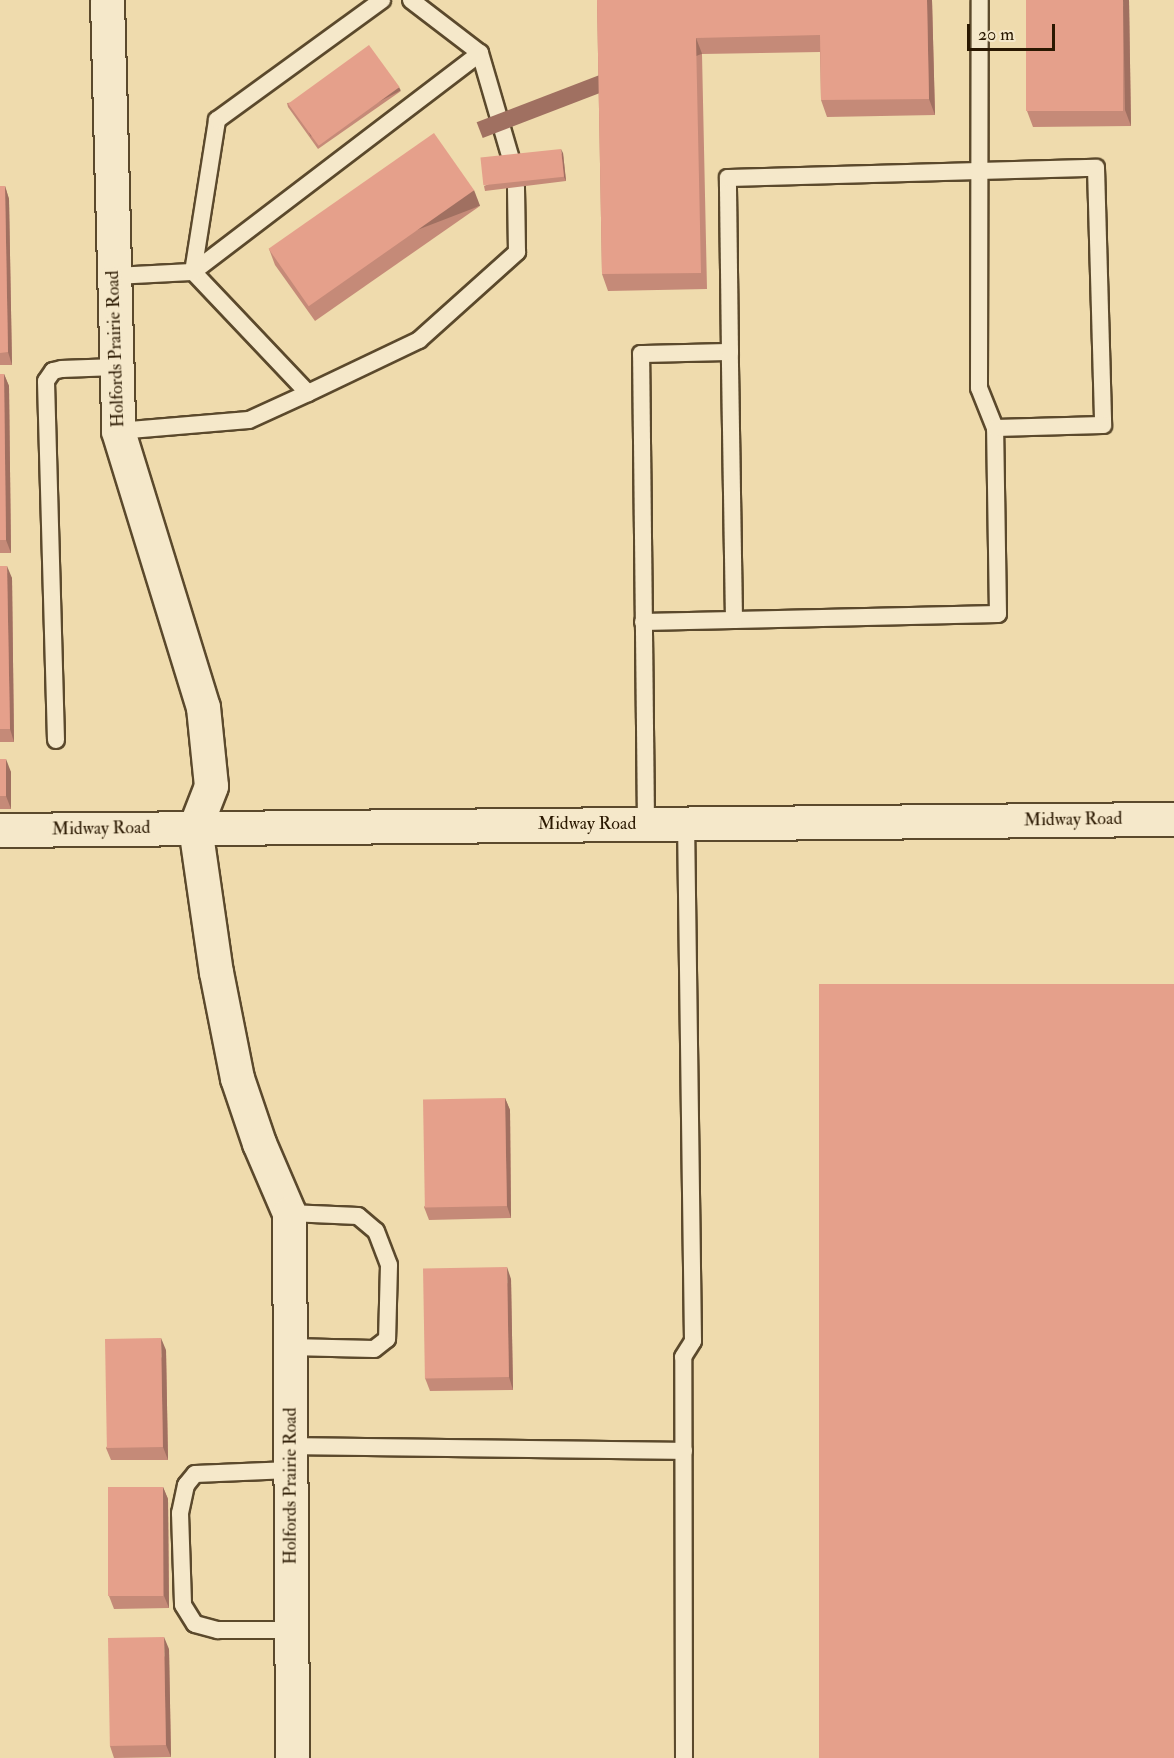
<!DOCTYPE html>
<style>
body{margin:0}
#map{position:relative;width:1174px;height:1758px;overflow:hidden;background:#efdbad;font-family:"IM FELL Double Pica",serif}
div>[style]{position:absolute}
.roads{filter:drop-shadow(2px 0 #5b492c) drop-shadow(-2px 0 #5b492c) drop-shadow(0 2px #5b492c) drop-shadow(0 -2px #5b492c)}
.service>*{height:16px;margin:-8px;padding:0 8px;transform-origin:8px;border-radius:8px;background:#f5e8ca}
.minor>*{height:33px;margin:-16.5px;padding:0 16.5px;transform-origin:16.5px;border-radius:16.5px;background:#f5e8ca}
.wall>*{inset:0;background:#c58a78}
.shaded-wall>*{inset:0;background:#a07061;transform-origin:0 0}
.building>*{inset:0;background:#e5a08b;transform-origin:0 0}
span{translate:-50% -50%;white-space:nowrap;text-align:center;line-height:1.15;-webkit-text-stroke:6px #f5e8ca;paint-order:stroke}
.street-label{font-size:18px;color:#2a1801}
.scale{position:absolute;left:967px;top:24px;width:88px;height:27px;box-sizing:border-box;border:3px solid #2a1801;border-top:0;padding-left:8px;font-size:18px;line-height:21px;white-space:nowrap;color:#2a1801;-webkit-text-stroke:4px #f5e8ca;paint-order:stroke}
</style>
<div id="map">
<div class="roads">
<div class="service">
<div style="left:480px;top:53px;width:110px;rotate:73.7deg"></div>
<div style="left:113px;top:276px;width:80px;rotate:-2.9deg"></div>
<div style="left:193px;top:272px;width:361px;rotate:-37.3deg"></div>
<div style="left:480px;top:53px;width:87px;rotate:-142.5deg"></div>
<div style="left:308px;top:393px;width:123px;rotate:-25.5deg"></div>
<div style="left:419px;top:340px;width:132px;rotate:-41.9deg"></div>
<div style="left:517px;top:252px;width:65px;rotate:-90.9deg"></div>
<div style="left:118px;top:431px;width:131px;rotate:-4.8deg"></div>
<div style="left:249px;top:420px;width:65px;rotate:-24.6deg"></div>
<div style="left:308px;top:393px;width:167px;rotate:-133.5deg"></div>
<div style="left:193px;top:272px;width:154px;rotate:-81deg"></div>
<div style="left:217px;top:120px;width:204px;rotate:-36deg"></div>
<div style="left:734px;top:620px;width:264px;rotate:-1.3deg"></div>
<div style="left:998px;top:614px;width:186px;rotate:-90.9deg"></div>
<div style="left:995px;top:428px;width:43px;rotate:-111.8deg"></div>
<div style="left:979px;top:388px;width:388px;rotate:-89.9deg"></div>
<div style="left:643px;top:622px;width:91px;rotate:-1.3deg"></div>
<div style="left:734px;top:620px;width:268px;rotate:-90.9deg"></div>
<div style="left:56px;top:740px;width:359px;rotate:-91.6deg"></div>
<div style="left:46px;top:381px;width:12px;rotate:-55deg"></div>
<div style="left:53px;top:371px;width:9px;rotate:-13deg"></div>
<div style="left:62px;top:369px;width:53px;rotate:-2.2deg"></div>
<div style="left:646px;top:823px;width:469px;rotate:-90.6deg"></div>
<div style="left:641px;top:354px;width:89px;rotate:-1.3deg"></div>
<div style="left:730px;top:352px;width:174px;rotate:-90.7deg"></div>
<div style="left:728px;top:178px;width:368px;rotate:-1.6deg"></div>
<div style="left:1096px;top:168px;width:257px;rotate:88.4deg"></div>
<div style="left:1103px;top:425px;width:108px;rotate:178.4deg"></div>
<div style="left:289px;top:1213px;width:69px;rotate:2.5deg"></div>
<div style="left:358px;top:1216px;width:23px;rotate:40deg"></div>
<div style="left:376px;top:1231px;width:36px;rotate:69deg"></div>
<div style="left:389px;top:1265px;width:74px;rotate:91.5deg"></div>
<div style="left:387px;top:1339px;width:16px;rotate:142deg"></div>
<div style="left:374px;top:1349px;width:84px;rotate:-178.6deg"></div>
<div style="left:292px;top:1446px;width:392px;rotate:0.7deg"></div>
<div style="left:290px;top:1470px;width:95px;rotate:177.6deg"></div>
<div style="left:195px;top:1474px;width:14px;rotate:129deg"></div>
<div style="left:186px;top:1485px;width:29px;rotate:102deg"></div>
<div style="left:180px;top:1513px;width:92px;rotate:88.1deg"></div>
<div style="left:183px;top:1605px;width:22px;rotate:58deg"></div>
<div style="left:195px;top:1624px;width:24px;rotate:15deg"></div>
<div style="left:218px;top:1630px;width:72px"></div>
<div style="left:684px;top:1758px;width:401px;rotate:-90.1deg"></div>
<div style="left:683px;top:1357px;width:19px;rotate:-58deg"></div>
<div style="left:693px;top:1341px;width:518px;rotate:-90.77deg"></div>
</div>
<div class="minor">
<div style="left:107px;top:0;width:431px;rotate:88.5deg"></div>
<div style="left:118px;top:431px;width:289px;rotate:72.9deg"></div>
<div style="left:203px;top:707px;width:79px;rotate:84.2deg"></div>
<div style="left:211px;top:786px;width:44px;rotate:111.3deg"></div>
<div style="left:195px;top:827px;width:147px;rotate:81.8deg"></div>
<div style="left:216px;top:972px;width:108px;rotate:78.8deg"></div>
<div style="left:237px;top:1078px;width:69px;rotate:71.3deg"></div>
<div style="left:259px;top:1143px;width:76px;rotate:66.8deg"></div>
<div style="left:289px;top:1213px;width:545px;rotate:89.68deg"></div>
<div style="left:0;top:830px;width:1174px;rotate:-0.54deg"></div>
</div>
</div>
<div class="wall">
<div style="clip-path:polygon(597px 0,932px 0,935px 115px,827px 117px,821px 100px,820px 52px,702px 54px,707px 289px,608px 291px,602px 274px)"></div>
<div style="clip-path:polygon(1129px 0,1131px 126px,1033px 127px,1027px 111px)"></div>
<div style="clip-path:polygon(401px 91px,318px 149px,288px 107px,287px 103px)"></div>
<div style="clip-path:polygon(563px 153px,566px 181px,485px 191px,484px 186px)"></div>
<div style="clip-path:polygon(0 186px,5px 186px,9px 199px,12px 365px,0 365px)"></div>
<div style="clip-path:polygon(480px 206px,315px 321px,275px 265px,269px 249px)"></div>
<div style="clip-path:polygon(0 374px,4px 374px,9px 386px,11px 553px,0 553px)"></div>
<div style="clip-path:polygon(0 566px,12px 578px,14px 742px,0 742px)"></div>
<div style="clip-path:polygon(0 759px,11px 772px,11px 809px,0 809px)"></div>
<div style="clip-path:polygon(505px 1098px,510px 1110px,511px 1218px,429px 1220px,424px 1207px)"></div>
<div style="clip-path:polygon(511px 1279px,513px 1390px,430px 1391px,425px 1378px)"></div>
<div style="clip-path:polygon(166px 1350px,168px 1460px,111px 1460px,106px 1448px)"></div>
<div style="clip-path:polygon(163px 1487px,168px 1499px,169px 1608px,114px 1609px,109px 1596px)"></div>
<div style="clip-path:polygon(169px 1649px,171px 1757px,114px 1758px,110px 1746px)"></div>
</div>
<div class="shaded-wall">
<div style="clip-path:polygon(927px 0,932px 0,935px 115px,929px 99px)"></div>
<div style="clip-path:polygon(1123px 0,1129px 0,1131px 126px,1125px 110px)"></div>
<div style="left:696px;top:38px;width:17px;height:235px;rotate:69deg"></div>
<div style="left:399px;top:87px;width:4px;height:101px;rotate:63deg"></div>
<div style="clip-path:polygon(561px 149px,563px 153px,566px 181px,564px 177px)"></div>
<div style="clip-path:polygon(5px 186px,9px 199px,12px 365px,8px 352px)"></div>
<div style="left:474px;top:190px;width:17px;height:201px;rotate:69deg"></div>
<div style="clip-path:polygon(4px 374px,9px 386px,11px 553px,6px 540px)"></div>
<div style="clip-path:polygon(7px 566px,12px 578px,14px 742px,10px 729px)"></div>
<div style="clip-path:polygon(6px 759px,11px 772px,11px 809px,6px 796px)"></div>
<div style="clip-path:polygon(505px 1098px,510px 1110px,511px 1218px,507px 1206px)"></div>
<div style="clip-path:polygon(507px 1267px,511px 1279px,513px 1390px,509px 1377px)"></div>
<div style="clip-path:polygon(161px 1338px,166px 1350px,168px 1460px,163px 1447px)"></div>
<div style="clip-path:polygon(163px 1487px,168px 1499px,169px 1608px,164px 1596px)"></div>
<div style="clip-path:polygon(164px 1637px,169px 1649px,171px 1757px,166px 1745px)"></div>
</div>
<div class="building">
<div style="clip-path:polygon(597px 0,927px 0,929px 99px,821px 100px,820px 35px,696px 38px,701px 273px,602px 274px)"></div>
<div style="left:1026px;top:0;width:97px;height:111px"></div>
<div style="left:369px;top:45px;width:52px;height:100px;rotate:54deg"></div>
<div style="left:434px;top:133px;width:70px;height:202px;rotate:55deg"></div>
<div style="left:561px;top:149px;width:28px;height:81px;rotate:84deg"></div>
<div style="clip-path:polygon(0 186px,5px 186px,8px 352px,0 353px)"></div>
<div style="clip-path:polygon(0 374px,4px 374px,6px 540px,0 540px)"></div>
<div style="clip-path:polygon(0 566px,7px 566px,10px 729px,0 729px)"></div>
<div style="left:0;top:759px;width:6px;height:37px"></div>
<div style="left:1174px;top:984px;width:774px;height:355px;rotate:90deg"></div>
<div style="left:505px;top:1098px;width:108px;height:82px;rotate:89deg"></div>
<div style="left:507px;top:1267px;width:110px;height:84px;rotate:89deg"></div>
<div style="left:161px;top:1338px;width:109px;height:56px;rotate:89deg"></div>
<div style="left:108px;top:1487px;width:55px;height:109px"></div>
<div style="left:164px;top:1637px;width:108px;height:56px;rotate:89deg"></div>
</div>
<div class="street-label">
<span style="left:116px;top:349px;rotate:-92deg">Holfords Prairie Road</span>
<span style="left:1073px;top:820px;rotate:-1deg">Midway Road</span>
<span style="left:587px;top:824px">Midway Road</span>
<span style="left:101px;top:829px;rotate:-1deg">Midway Road</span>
<span style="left:291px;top:1486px;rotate:-90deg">Holfords Prairie Road</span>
</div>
<div class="scale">20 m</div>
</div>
